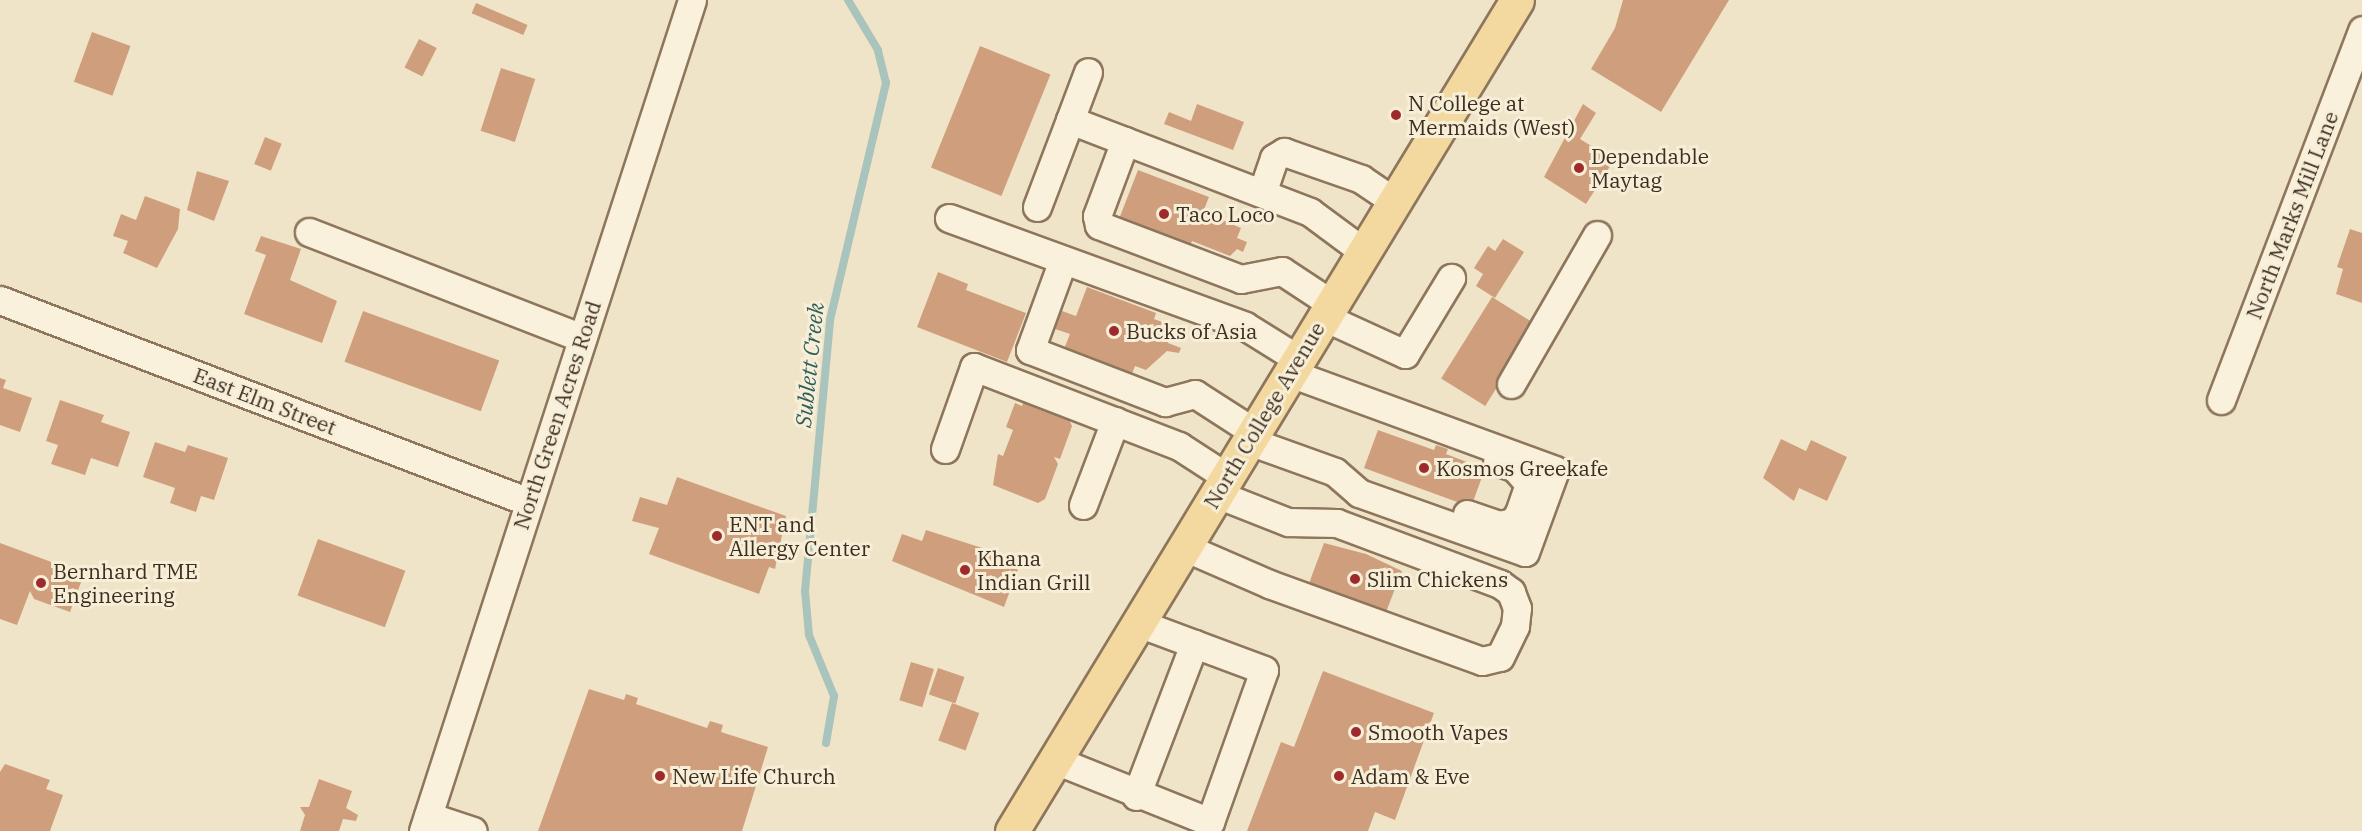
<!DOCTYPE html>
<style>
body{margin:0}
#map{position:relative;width:2362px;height:831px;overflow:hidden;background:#f0e4c8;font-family:"IBM Plex Serif",serif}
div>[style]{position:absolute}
.stream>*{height:8px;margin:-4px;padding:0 4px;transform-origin:4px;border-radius:4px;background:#a9c4bc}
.building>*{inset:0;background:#cf9f7d;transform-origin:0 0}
.roads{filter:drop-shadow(2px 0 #8d765c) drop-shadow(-2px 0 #8d765c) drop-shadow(0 2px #8d765c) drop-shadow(0 -2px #8d765c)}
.minor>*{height:27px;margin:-13.5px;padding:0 13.5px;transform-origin:13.5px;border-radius:13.5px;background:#faf1dc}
.major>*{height:33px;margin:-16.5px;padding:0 16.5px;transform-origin:16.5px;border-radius:16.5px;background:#f3d9a0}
.dots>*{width:16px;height:16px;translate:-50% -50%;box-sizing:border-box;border:3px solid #f7eed8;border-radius:50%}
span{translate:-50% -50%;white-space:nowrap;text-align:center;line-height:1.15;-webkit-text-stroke:6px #f7eed8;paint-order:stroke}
.poi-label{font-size:21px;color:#3d2e20}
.left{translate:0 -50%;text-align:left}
.street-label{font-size:21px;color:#3d2e20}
.water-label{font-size:22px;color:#2f5d5a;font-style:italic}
</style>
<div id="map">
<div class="stream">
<div style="left:826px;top:743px;width:48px;rotate:-80.3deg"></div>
<div style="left:834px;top:696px;width:66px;rotate:-112.3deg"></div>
<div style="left:809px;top:635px;width:44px;rotate:-95.2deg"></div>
<div style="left:805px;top:591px;width:272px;rotate:-84.7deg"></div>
<div style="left:830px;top:320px;width:244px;rotate:-76.7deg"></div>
<div style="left:886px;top:83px;width:34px;rotate:-104deg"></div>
<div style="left:878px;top:50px;width:58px;rotate:-121deg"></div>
</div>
<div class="building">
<div style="clip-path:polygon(1623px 0,1729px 0,1661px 112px,1591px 69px,1615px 28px)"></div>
<div style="left:476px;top:3px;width:56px;height:11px;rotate:23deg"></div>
<div style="left:92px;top:32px;width:41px;height:53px;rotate:20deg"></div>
<div style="left:419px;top:39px;width:20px;height:32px;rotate:27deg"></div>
<div style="left:980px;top:46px;width:76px;height:131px;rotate:22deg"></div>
<div style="left:501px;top:68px;width:36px;height:66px;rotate:18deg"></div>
<div style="clip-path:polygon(1197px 104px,1244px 122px,1233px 150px,1164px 124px,1169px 112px,1191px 121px)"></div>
<div style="clip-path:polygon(1583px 104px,1596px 113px,1580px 139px,1614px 160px,1586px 204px,1544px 177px)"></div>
<div style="left:265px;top:137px;width:18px;height:29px;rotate:22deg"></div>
<div style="clip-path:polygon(1138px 170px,1209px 197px,1203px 212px,1241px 228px,1237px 238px,1247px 242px,1243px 252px,1237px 249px,1230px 256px,1192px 241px,1190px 246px,1119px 219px)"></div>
<div style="clip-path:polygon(197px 171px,229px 181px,214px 221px,187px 210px)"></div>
<div style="clip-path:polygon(145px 196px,180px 209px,178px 229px,157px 268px,123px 253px,128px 241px,113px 236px,121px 214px,136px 220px)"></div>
<div style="clip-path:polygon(2350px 229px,2362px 233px,2362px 303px,2336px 294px,2343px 269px,2337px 267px)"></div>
<div style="clip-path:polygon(261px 236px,301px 249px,290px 280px,337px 301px,322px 343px,244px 314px,266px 255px,255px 251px)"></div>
<div style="clip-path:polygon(1503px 239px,1524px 252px,1495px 298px,1476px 286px,1483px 274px,1474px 268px,1488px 246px,1495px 251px)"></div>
<div style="clip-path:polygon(938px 272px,968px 284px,966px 290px,1026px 313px,1007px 362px,917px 327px)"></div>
<div style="clip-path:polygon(1087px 287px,1156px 313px,1154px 319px,1165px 323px,1168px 343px,1181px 348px,1179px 353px,1167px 351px,1146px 370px,1135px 366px,1132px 374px,1064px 349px,1070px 334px,1055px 329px,1062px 311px,1076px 316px)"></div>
<div style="left:1492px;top:297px;width:52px;height:96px;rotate:32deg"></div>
<div style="left:363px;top:311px;width:145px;height:54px;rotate:20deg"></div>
<div style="clip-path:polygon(0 378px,6px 380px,3px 388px,32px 398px,20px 432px,0 425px)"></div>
<div style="clip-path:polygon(60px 400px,104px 415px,101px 422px,130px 432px,118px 467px,91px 458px,85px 475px,51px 464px,58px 445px,46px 441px)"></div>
<div style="clip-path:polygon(1024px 400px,1066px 413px,1072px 426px,1060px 459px,1054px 457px,1058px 464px,1045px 499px,1038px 503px,993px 485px,998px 454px,1003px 456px,1013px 430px,1006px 427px,1015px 403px,1022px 406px)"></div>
<div style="clip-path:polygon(1378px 430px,1434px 450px,1436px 445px,1448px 449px,1446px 454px,1485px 469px,1471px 507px,1364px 468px)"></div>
<div style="clip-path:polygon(1781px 439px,1806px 451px,1811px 440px,1847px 457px,1827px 501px,1799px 488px,1794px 501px,1763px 478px)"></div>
<div style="clip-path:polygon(155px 442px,185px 452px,188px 445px,228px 458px,214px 500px,201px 496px,196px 512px,170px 503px,175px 488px,143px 477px)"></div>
<div style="clip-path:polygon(677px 477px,786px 516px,775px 569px,769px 567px,759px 594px,649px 554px,659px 528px,632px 521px,640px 497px,667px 505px)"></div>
<div style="clip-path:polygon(926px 530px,1001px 554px,999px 558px,1019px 566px,1004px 607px,892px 561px,902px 534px,922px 541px)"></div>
<div style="left:318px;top:539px;width:93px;height:60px;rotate:20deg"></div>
<div style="clip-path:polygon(0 543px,84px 574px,70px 612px,34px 599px,30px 591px,17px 625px,0 619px)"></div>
<div style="clip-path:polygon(1324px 543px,1366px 554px,1402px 571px,1386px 612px,1308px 586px)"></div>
<div style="left:911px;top:662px;width:24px;height:40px;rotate:17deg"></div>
<div style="left:938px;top:668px;width:28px;height:28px;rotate:19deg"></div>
<div style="clip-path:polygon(1323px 671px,1434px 713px,1395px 820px,1375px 812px,1368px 831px,1247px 831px,1281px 742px,1294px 747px)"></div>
<div style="clip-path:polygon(589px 689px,624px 700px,626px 694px,638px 698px,636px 704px,707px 728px,710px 721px,723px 725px,721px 732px,768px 747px,742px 831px,538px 831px)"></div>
<div style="left:952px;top:703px;width:29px;height:40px;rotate:20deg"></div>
<div style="clip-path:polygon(5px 764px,50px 780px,46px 789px,63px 795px,50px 831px,0 831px,0 772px)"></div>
<div style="clip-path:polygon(319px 779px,352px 791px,346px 808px,358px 815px,356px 821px,343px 819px,339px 831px,300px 831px,305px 815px,300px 807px,309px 807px)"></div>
</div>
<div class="roads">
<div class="minor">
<div style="left:1070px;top:120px;width:51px;rotate:-69.4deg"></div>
<div style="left:1262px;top:193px;width:37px;rotate:-71deg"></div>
<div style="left:1274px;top:158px;width:12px;rotate:-31deg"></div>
<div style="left:1284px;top:152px;width:82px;rotate:19.3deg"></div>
<div style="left:1361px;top:179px;width:40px;rotate:34deg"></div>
<div style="left:1037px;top:207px;width:93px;rotate:-69.2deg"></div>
<div style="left:1070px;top:120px;width:59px;rotate:20.9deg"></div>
<div style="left:949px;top:218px;width:315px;rotate:20deg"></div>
<div style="left:1245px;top:326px;width:62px;rotate:31.9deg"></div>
<div style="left:309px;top:232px;width:293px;rotate:21.2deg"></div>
<div style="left:1063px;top:260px;width:96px;rotate:110.1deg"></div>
<div style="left:1030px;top:350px;width:145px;rotate:21.1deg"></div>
<div style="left:1165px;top:402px;width:31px;rotate:-15deg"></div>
<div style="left:1195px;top:394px;width:70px;rotate:32.8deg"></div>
<div style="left:0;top:300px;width:566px;rotate:20.9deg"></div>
<div style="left:1332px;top:304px;width:60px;rotate:-146.6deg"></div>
<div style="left:1282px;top:271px;width:42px;rotate:169deg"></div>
<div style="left:1241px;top:279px;width:152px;rotate:-159.2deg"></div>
<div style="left:1099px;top:225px;width:9px;rotate:-103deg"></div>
<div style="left:1097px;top:216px;width:80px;rotate:-69.5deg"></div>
<div style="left:1125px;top:141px;width:198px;rotate:21deg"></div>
<div style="left:1310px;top:212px;width:67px;rotate:36.5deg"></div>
<div style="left:1324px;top:317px;width:89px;rotate:24.6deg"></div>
<div style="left:1405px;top:354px;width:89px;rotate:-58.8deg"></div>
<div style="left:1511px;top:384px;width:172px;rotate:-60deg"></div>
<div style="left:2221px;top:400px;width:396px;rotate:-69.1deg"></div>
<div style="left:1249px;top:441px;width:91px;rotate:19.8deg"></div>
<div style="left:1335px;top:472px;width:32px;rotate:41deg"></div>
<div style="left:1359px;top:493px;width:176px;rotate:19.6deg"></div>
<div style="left:1525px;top:552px;width:87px;rotate:-69.9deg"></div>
<div style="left:1555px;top:470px;width:282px;rotate:-159.9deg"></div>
<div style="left:945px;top:449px;width:87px;rotate:-70.5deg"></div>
<div style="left:974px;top:367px;width:220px;rotate:21.1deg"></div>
<div style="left:1179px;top:446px;width:57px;rotate:32.9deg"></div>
<div style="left:1083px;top:505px;width:90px;rotate:-69.1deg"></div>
<div style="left:1467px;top:514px;width:34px;rotate:19deg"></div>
<div style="left:1499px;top:525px;width:14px;rotate:-12deg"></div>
<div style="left:1513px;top:522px;width:11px;rotate:-56deg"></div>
<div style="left:1519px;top:513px;width:31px;rotate:-71deg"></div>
<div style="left:1529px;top:484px;width:21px;rotate:-131deg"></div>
<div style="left:1515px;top:468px;width:19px;rotate:-159deg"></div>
<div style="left:1184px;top:547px;width:93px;rotate:23.5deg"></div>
<div style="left:1269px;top:584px;width:226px;rotate:19.9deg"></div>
<div style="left:1482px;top:661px;width:18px;rotate:-13deg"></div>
<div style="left:1500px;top:657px;width:34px;rotate:-64deg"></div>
<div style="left:1515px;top:626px;width:18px;rotate:-84deg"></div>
<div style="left:1517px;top:608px;width:17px;rotate:-111deg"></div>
<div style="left:1511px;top:592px;width:14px;rotate:-144deg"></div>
<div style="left:1500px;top:584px;width:174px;rotate:-159.5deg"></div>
<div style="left:1337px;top:523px;width:49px;rotate:-178.8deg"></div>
<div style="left:1288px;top:522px;width:76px;rotate:-158.5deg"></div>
<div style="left:1055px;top:760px;width:167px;rotate:21.8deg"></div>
<div style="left:1210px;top:822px;width:161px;rotate:-70.4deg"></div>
<div style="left:1264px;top:670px;width:134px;rotate:-159.5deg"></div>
<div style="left:1136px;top:796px;width:163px;rotate:-69.1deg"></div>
<div style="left:428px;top:816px;width:47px;rotate:18.4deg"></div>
<div style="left:423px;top:831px;width:873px;rotate:-72.06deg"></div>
</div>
<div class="major">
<div style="left:1012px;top:831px;width:972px;rotate:-58.71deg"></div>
</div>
</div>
<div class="dots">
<div style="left:1396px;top:115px;background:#9e2a2b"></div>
<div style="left:1579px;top:168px;background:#9e2a2b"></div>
<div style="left:1164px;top:214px;background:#9e2a2b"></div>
<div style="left:1114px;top:331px;background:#9e2a2b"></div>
<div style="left:1424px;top:468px;background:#9e2a2b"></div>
<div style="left:717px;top:536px;background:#9e2a2b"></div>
<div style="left:965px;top:570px;background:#9e2a2b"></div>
<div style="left:1355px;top:579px;background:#9e2a2b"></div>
<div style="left:41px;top:583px;background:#9e2a2b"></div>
<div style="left:1356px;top:732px;background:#9e2a2b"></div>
<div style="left:660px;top:776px;background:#9e2a2b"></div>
<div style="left:1339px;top:776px;background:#9e2a2b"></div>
</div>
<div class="poi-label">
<span class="left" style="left:1408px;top:115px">N College at<br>Mermaids (West)</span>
<span class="left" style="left:1591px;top:168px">Dependable<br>Maytag</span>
<span class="left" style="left:1176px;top:214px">Taco Loco</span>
<span class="left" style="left:1126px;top:331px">Bucks of Asia</span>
<span class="left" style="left:1436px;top:468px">Kosmos Greekafe</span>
<span class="left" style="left:729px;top:536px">ENT and<br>Allergy Center</span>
<span class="left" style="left:977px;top:570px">Khana<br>Indian Grill</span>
<span class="left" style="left:53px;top:583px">Bernhard TME<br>Engineering</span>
<span class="left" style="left:1367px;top:579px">Slim Chickens</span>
<span class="left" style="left:1368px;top:732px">Smooth Vapes</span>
<span class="left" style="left:672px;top:776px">New Life Church</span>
<span class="left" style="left:1351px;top:776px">Adam &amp; Eve</span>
</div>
<div class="street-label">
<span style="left:2292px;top:215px;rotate:-69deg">North Marks Mill Lane</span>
<span style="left:265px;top:401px;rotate:21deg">East Elm Street</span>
<span style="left:557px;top:415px;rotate:-72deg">North Green Acres Road</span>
<span style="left:1264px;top:415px;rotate:-59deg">North College Avenue</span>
</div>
<div class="water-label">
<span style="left:809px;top:365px;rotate:-84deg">Sublett Creek</span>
</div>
</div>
